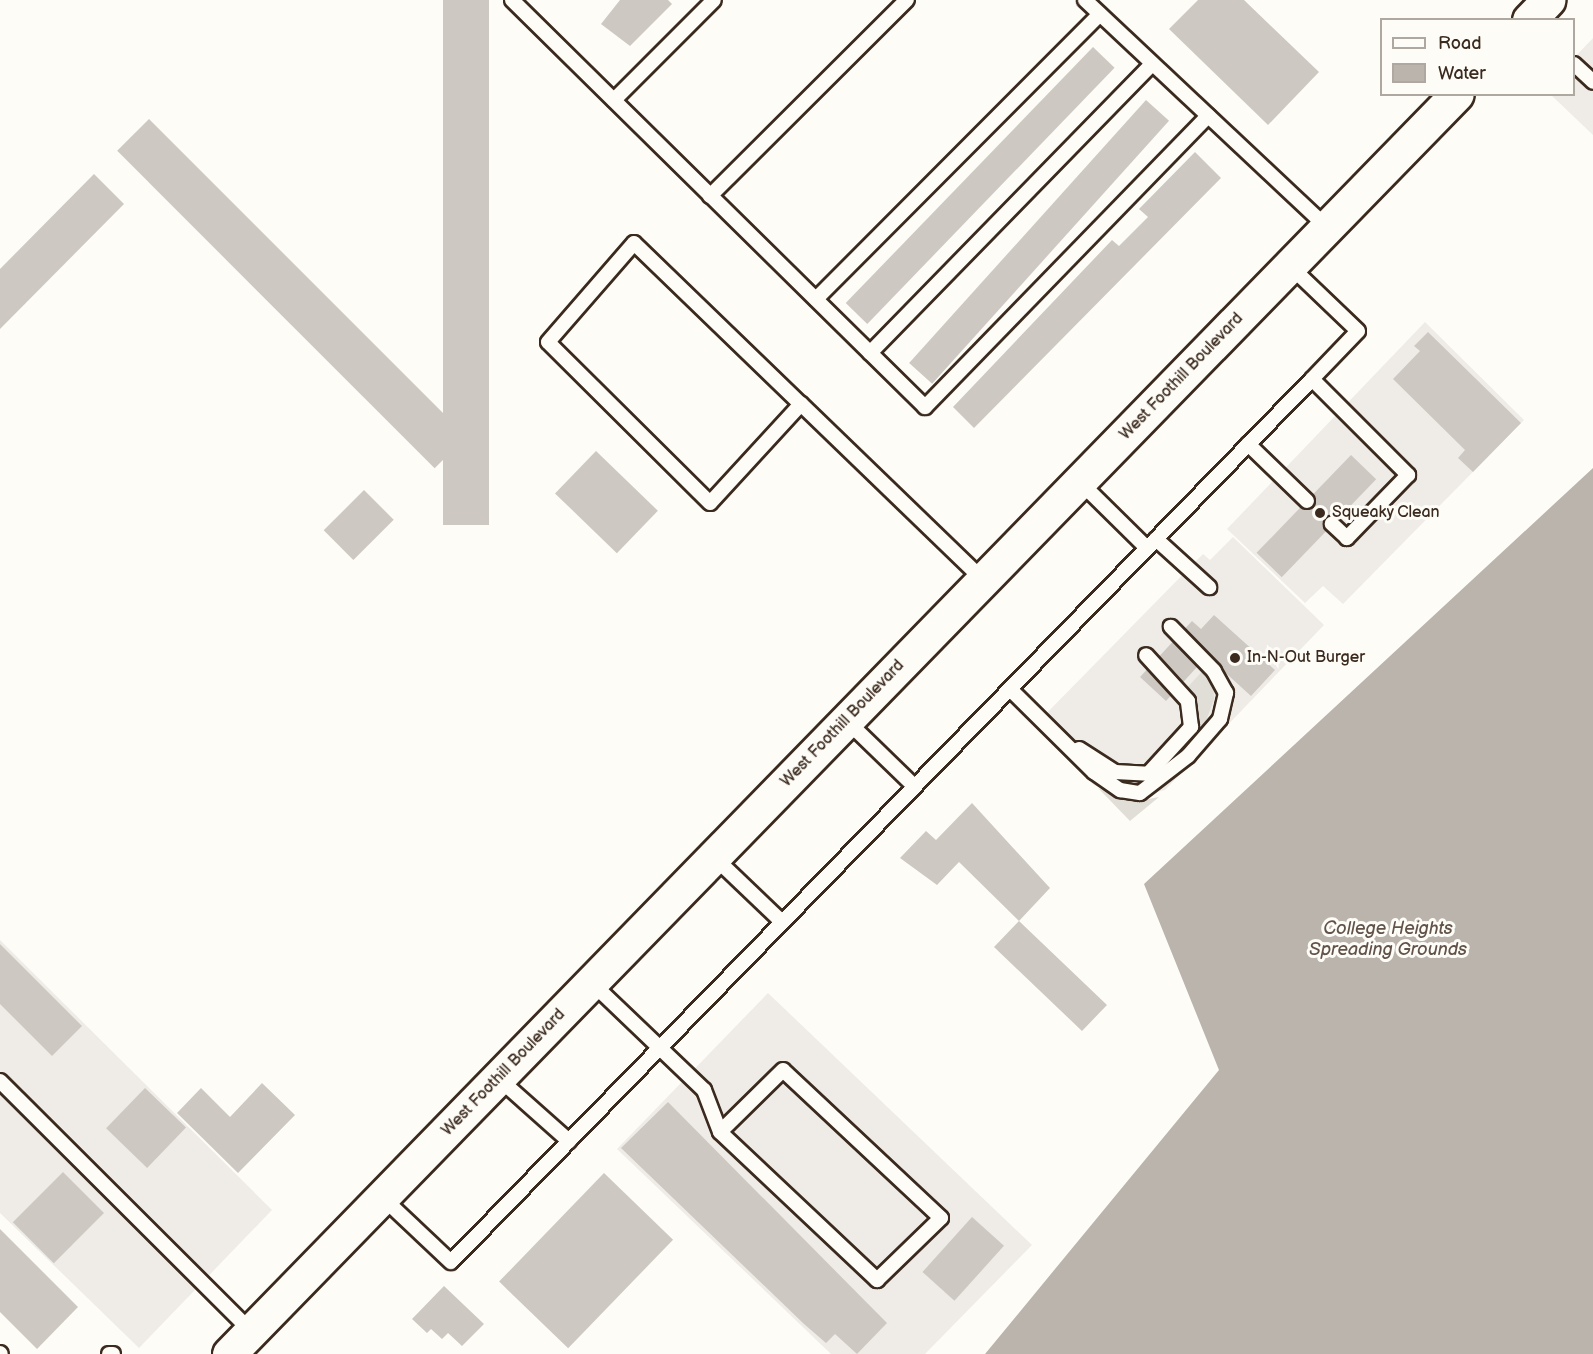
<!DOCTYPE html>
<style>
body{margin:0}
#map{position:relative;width:1593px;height:1354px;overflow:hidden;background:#fdfcf7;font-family:"Balsamiq Sans",sans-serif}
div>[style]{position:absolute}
.built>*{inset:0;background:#efece7}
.green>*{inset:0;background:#e1ded7}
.water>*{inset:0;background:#bbb4ad}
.building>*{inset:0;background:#cdc8c2;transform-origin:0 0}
.roads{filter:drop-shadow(2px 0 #3b2a1e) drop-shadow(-2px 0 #3b2a1e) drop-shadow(0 2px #3b2a1e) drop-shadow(0 -2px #3b2a1e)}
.service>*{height:14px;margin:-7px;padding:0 7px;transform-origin:7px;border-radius:7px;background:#fdfcf7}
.primary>*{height:33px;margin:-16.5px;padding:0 16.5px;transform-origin:16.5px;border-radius:16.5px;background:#fdfcf7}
.dots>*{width:16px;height:16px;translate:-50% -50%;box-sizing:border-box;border:3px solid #fdfcf7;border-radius:50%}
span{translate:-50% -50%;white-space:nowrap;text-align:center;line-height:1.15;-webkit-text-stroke:6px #fdfcf7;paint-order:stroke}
.street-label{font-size:16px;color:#3b2a1e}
.poi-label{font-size:16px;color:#3b2a1e}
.left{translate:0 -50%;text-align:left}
.water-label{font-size:18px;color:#615349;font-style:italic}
.legend{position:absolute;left:1380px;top:18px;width:195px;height:78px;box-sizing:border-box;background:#fdfcf7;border:2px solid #afa8a0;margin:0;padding:8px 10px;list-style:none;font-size:18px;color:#3b2a1e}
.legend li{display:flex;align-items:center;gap:12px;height:30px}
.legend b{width:30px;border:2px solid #afa8a0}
</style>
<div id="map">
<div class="built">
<div style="clip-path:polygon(1593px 38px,1593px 135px,1551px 95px,1574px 94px,1574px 58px)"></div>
<div style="clip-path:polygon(1425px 322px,1524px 420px,1343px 604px,1323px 586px,1305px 603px,1227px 529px)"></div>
<div style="clip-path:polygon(1233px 537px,1324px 625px,1165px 790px,1129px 799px,1094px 785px,1034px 726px,1203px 554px,1210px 560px)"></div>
<div style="clip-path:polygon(0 940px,272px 1210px,139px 1348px,0 1213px)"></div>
<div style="clip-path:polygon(768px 993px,1032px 1245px,925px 1354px,831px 1354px,617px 1149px)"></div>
</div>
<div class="green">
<div style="clip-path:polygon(1206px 667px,1213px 677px,1214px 699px,1203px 729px,1198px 727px,1198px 703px,1187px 688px)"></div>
<div style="clip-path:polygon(1098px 788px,1133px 802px,1159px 797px,1130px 821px)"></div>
</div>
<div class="water">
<div style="clip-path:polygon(1593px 468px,1593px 1354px,985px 1354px,1219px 1070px,1144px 884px)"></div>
</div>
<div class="building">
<div style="left:443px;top:0;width:46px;height:525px"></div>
<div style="clip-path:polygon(620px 0,668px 0,672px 4px,630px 46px,601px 24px)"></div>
<div style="clip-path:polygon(1198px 0,1244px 0,1319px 72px,1268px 125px,1169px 29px)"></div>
<div style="left:1093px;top:47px;width:30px;height:356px;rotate:44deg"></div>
<div style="left:1146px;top:100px;width:31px;height:354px;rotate:42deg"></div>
<div style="left:149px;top:119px;width:449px;height:45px;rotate:45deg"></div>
<div style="clip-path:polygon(1195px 152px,1221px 178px,974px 428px,953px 407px,1112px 240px,1119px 246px,1148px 217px,1139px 209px)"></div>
<div style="clip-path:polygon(94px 174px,124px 204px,0 329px,0 269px)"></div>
<div style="clip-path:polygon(1428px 332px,1521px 423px,1473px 472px,1458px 458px,1465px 450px,1393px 379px,1420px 351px,1414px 346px)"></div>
<div style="left:596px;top:451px;width:86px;height:59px;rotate:44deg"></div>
<div style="left:1351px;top:455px;width:35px;height:136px;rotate:44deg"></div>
<div style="left:364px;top:490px;width:42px;height:57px;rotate:45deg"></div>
<div style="clip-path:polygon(1214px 615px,1275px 670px,1251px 696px,1207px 656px,1166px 701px,1140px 677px,1192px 621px,1201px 629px)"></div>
<div style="clip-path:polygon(972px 803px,1050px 888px,1019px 921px,1107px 1005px,1082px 1031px,994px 947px,1019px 921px,959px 862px,937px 885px,900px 858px,926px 831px,936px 840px)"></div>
<div style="clip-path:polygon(0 944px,82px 1026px,52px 1056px,0 1004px)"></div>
<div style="clip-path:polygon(262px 1083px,295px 1115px,238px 1173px,177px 1113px,201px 1088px,230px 1117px)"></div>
<div style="left:145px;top:1088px;width:57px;height:56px;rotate:44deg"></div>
<div style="clip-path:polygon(668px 1102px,887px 1323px,857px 1354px,835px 1334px,826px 1343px,804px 1324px,621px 1148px)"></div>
<div style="left:63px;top:1172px;width:58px;height:71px;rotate:45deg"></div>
<div style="left:604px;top:1173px;width:96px;height:151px;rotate:44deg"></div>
<div style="left:972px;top:1217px;width:43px;height:74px;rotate:42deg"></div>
<div style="clip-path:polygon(0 1229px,78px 1307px,37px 1349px,0 1312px)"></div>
<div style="clip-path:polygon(444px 1286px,484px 1324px,462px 1346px,448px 1333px,442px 1339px,431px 1329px,427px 1333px,412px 1319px)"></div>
</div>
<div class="roads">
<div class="service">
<div style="left:512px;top:0;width:580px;rotate:44.58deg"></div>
<div style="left:925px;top:407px;width:406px;rotate:-45.8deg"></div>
<div style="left:1085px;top:0;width:333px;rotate:43.2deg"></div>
<div style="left:1574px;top:64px;width:26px;rotate:43deg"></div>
<div style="left:614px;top:100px;width:141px;rotate:-45deg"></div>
<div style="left:710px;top:196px;width:278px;rotate:-44.9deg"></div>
<div style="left:816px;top:299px;width:402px;rotate:-45.1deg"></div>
<div style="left:870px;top:353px;width:404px;rotate:-45.7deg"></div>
<div style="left:1312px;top:379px;width:136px;rotate:45deg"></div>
<div style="left:1408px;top:475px;width:88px;rotate:134.1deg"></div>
<div style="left:1347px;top:538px;width:21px;rotate:-137deg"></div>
<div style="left:801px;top:404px;width:134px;rotate:132.6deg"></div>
<div style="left:710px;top:503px;width:228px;rotate:-135.2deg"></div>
<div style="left:548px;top:342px;width:131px;rotate:-49deg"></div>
<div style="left:634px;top:243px;width:232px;rotate:44deg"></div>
<div style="left:801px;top:404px;width:253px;rotate:44deg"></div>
<div style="left:1248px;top:444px;width:82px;rotate:44deg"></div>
<div style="left:1080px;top:482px;width:94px;rotate:44.6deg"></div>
<div style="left:1156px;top:539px;width:72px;rotate:42.2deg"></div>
<div style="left:1010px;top:689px;width:118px;rotate:44.7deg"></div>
<div style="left:1094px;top:772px;width:32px;rotate:35deg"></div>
<div style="left:1120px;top:790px;width:20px;rotate:9deg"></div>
<div style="left:1140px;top:793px;width:61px;rotate:-37.6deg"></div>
<div style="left:1188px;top:756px;width:49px;rotate:-49.1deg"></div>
<div style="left:1220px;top:719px;width:27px;rotate:-77deg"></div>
<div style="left:1226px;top:693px;width:25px;rotate:-119deg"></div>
<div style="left:1214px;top:671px;width:62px;rotate:-134.3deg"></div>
<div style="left:846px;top:720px;width:95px;rotate:44.1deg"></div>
<div style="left:1079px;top:749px;width:43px;rotate:32.6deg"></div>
<div style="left:1115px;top:772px;width:33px;rotate:3deg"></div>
<div style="left:1148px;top:774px;width:64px;rotate:-47.5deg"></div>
<div style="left:1191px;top:727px;width:26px;rotate:-97deg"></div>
<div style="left:1188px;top:701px;width:62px;rotate:-132.4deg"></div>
<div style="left:714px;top:857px;width:94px;rotate:43.7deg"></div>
<div style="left:592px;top:983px;width:155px;rotate:43.7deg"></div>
<div style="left:704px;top:1090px;width:45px;rotate:69.1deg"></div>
<div style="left:720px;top:1132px;width:216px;rotate:43.3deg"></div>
<div style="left:877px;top:1280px;width:89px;rotate:-44.1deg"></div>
<div style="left:941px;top:1218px;width:216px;rotate:-136.9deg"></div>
<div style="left:783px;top:1070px;width:88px;rotate:135.5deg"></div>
<div style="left:498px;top:1078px;width:95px;rotate:41.6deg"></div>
<div style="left:0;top:1081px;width:356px;rotate:44.9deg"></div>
<div style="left:383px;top:1198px;width:93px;rotate:43.3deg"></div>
<div style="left:451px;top:1262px;width:1233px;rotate:-45.72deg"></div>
<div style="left:1312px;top:379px;width:66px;rotate:-46.2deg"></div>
<div style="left:1358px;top:331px;width:94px;rotate:-136.3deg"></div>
<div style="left:0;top:1353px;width:1px;rotate:45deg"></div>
<div style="left:109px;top:1354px;width:4px"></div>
</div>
<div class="primary">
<div style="left:1529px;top:20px;width:28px;rotate:-46deg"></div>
<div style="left:229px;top:1354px;width:1759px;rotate:-45.74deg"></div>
</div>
</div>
<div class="dots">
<div style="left:1320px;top:513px;background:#3b2a1e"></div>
<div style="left:1235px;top:658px;background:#3b2a1e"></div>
</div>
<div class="street-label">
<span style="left:1182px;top:377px;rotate:-46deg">West Foothill Boulevard</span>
<span style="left:843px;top:724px;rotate:-46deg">West Foothill Boulevard</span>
<span style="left:504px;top:1073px;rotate:-46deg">West Foothill Boulevard</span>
</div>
<div class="poi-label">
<span class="left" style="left:1332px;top:513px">Squeaky Clean</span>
<span class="left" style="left:1247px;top:658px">In-N-Out Burger</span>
</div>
<div class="water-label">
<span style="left:1388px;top:940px">College Heights<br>Spreading Grounds</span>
</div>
<ul class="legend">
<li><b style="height:8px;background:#fdfcf7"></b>Road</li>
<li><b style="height:16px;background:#bbb4ad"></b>Water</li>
</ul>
</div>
